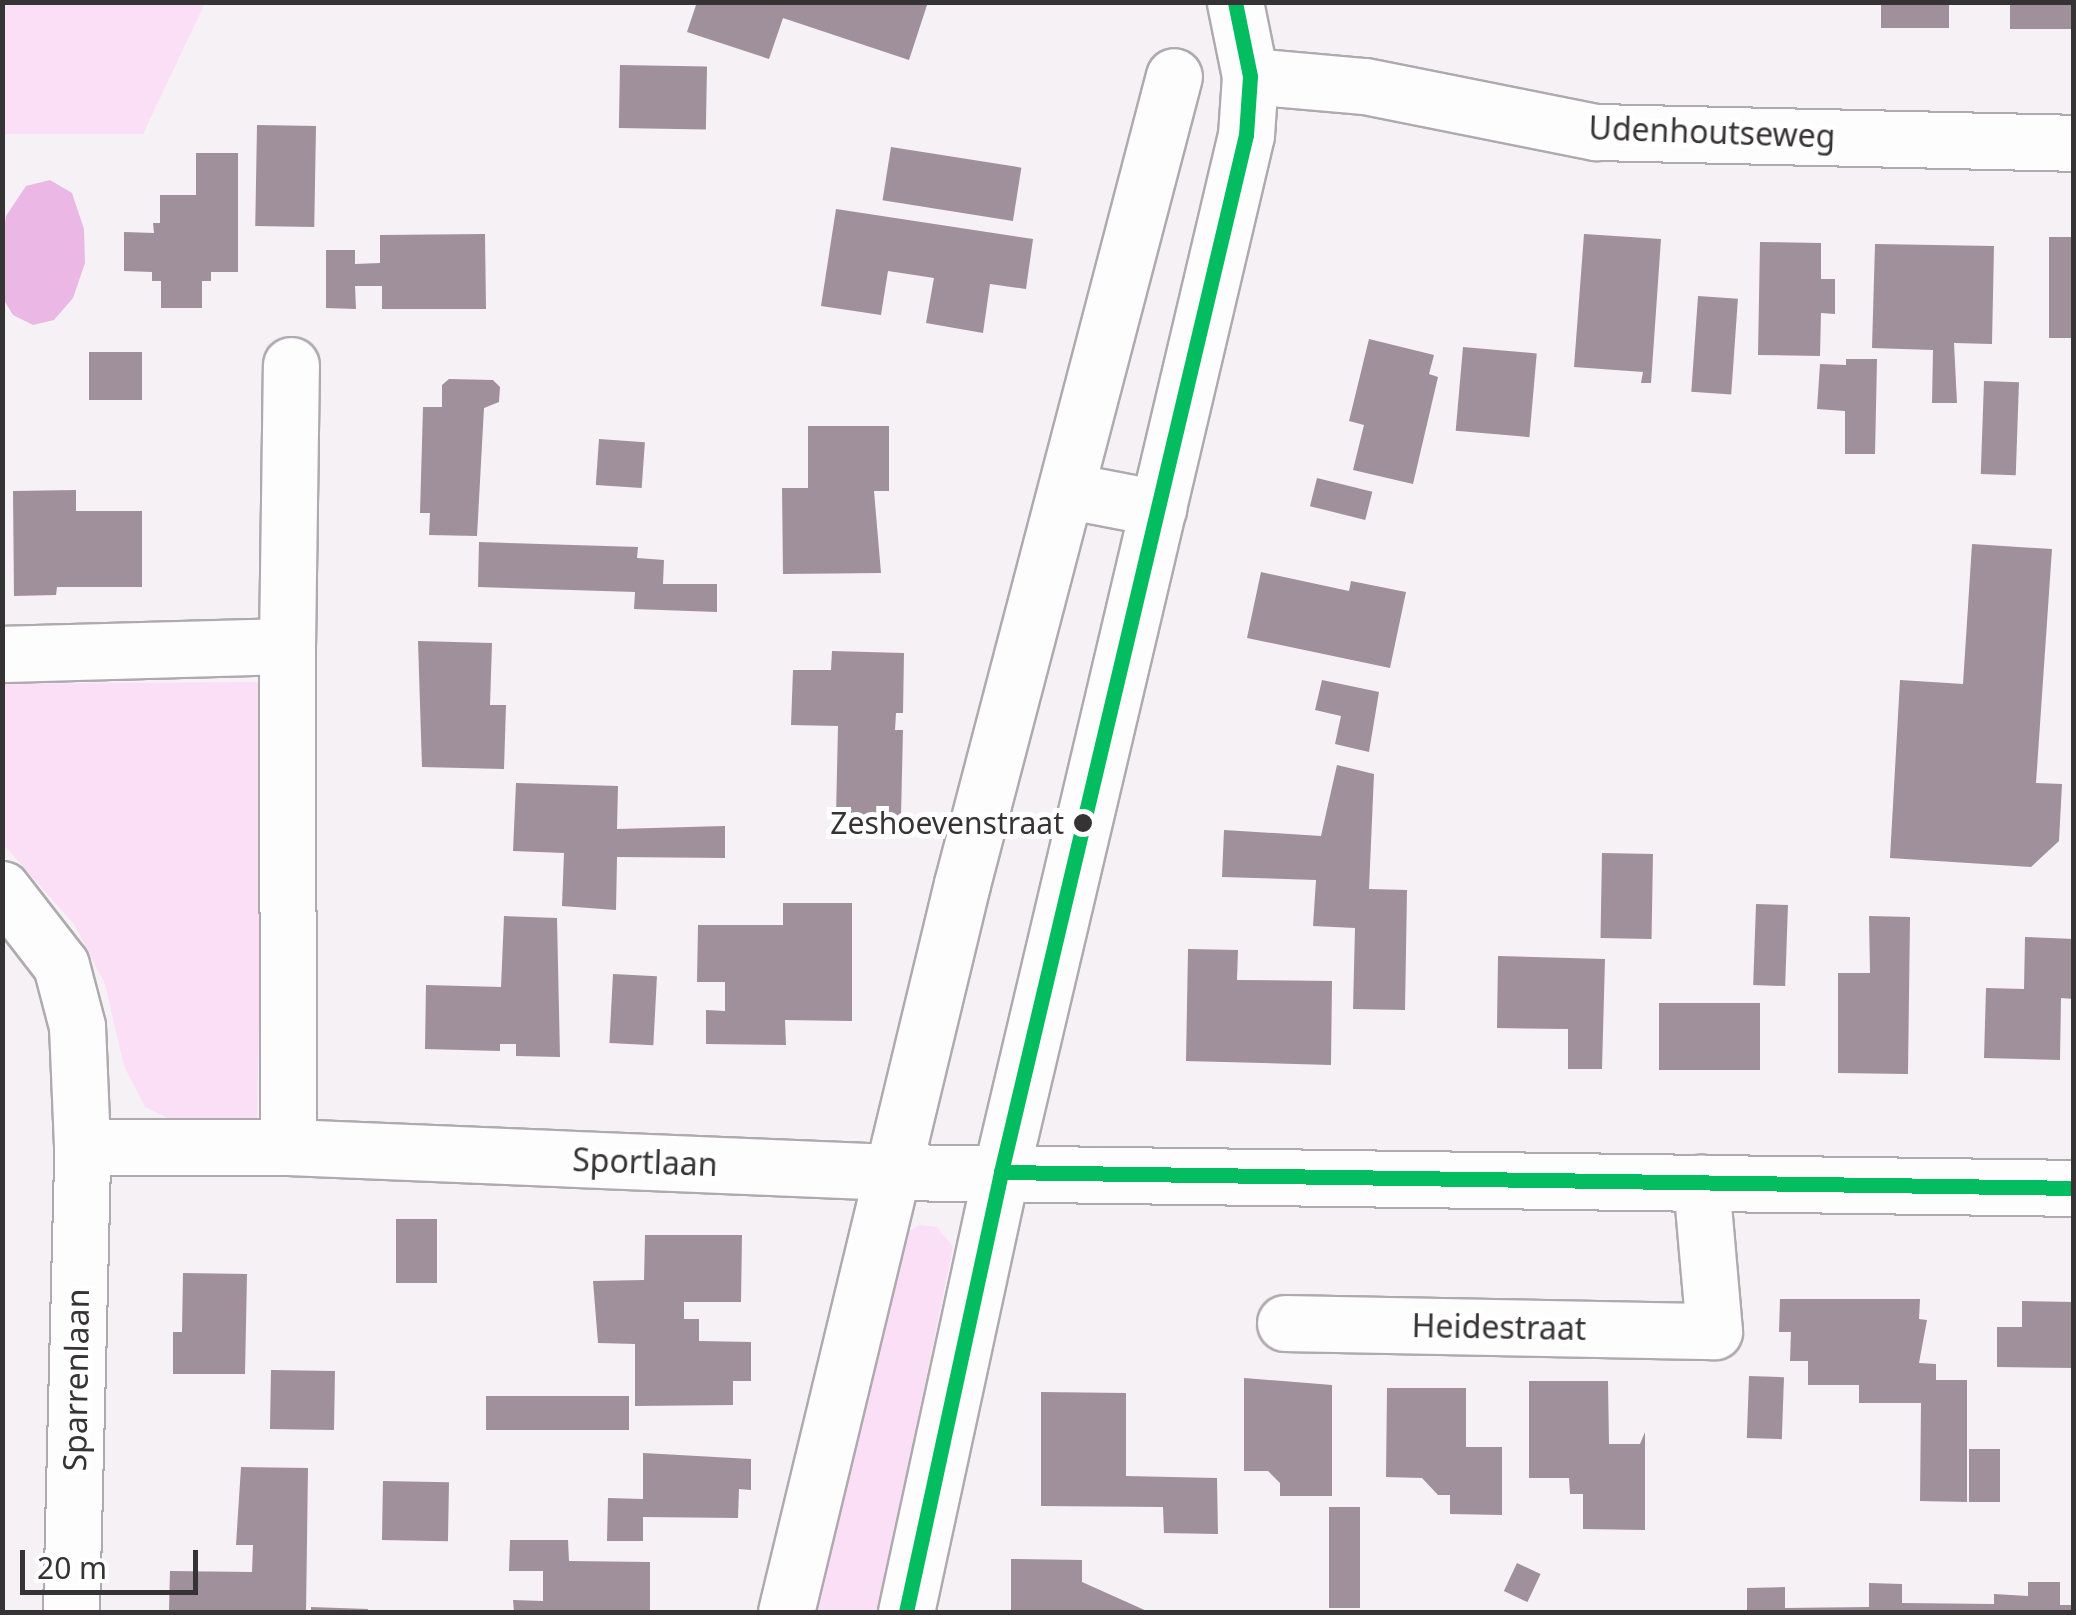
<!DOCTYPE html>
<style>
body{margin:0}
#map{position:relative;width:2076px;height:1615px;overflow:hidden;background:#f6f1f5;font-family:"Noto Sans",sans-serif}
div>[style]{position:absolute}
.green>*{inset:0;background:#fadff6}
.water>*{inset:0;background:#ebb7e4}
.building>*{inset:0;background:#9f909c;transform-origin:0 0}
.roads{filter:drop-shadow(2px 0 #aeaaad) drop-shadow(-2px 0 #aeaaad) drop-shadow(0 2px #aeaaad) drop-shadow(0 -2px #aeaaad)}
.minor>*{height:55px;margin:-27.5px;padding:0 27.5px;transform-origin:27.5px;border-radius:27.5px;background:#fefdfe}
.tertiary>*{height:55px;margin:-27.5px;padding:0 27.5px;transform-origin:27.5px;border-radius:27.5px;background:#fefdfe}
.bus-1>*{height:15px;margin:-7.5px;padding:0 7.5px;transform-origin:7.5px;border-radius:7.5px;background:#05bd61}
.dots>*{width:28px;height:28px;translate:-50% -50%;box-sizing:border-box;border:5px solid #fff;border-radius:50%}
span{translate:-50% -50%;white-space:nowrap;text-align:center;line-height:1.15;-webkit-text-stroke:10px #fff;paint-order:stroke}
.bus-label{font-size:30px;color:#363335}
.right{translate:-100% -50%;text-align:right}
.street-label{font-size:32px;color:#363335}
.frame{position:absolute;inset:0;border:5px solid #363335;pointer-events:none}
.scale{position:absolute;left:20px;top:1550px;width:178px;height:45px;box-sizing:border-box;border:5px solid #363335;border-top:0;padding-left:12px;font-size:30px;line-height:35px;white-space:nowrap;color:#363335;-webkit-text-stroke:8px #fff;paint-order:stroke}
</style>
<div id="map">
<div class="green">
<div style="clip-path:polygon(3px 2px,205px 2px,205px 3px,143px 134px,3px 134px)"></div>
<div style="clip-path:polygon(255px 682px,266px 686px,257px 1118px,170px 1119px,145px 1107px,124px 1066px,105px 984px,74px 924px,3px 844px,2px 684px)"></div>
<div style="clip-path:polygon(919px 1225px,937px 1227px,953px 1247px,878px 1612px,806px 1612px,896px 1239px)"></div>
</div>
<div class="water">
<div style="clip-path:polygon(50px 180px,72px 193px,84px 229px,85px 263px,73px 298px,54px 320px,33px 325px,13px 315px,5px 302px,3px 239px,6px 216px,26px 186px)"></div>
</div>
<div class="building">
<div style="clip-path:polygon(697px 2px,928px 2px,909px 60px,783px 18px,769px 59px,687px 32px)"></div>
<div style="left:1881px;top:2px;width:68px;height:26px"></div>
<div style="left:2010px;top:2px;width:64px;height:27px"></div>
<div style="left:620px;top:65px;width:87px;height:63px;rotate:1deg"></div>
<div style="left:257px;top:125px;width:59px;height:101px;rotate:1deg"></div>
<div style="left:891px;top:147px;width:132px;height:54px;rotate:9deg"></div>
<div style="clip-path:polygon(196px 153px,238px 153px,238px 272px,211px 272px,211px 281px,202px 281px,202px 308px,161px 308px,161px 281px,152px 281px,152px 272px,124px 271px,124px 232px,154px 233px,153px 223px,160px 223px,160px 195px,196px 195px)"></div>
<div style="clip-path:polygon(836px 209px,1033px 239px,1026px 289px,990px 284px,983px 333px,926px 323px,934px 278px,888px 271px,881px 315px,821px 306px)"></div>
<div style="clip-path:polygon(485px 234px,486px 309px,382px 309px,382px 286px,355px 286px,356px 309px,326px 308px,326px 250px,355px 250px,355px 264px,380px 263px,380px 235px)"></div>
<div style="clip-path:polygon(1584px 234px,1661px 239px,1651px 383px,1641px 383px,1643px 372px,1574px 367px)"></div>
<div style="left:2049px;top:237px;width:25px;height:101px"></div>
<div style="clip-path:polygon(1760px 242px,1821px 243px,1821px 279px,1835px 279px,1835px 314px,1821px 313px,1820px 356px,1758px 355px)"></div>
<div style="clip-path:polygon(1875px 244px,1994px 246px,1992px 344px,1954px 343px,1957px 403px,1932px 403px,1933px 350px,1872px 348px)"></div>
<div style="left:1698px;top:296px;width:40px;height:96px;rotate:4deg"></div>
<div style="clip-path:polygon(1369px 339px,1434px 355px,1429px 374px,1438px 377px,1413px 484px,1353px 470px,1364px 425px,1349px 421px)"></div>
<div style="left:1463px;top:347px;width:74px;height:84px;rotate:5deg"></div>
<div style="left:89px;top:352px;width:53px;height:48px"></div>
<div style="clip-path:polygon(1846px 359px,1877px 359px,1875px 454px,1845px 454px,1845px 411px,1817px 409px,1820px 364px,1846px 365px)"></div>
<div style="clip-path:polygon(449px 379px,493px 380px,500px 387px,499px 402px,484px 408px,477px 536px,429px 535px,430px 513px,420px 513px,423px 407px,442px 407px,442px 385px)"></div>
<div style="left:1984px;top:381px;width:35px;height:93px;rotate:2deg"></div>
<div style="clip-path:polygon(808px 426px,889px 426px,889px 491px,874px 491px,881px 573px,783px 574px,782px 488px,808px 488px)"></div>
<div style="left:599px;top:439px;width:46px;height:46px;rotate:4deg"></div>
<div style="left:1317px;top:478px;width:57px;height:29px;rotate:14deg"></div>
<div style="clip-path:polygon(76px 490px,76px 511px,142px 511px,142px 587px,57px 587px,56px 595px,14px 596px,13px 491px)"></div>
<div style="clip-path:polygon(479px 542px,638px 547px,637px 558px,664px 560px,663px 584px,717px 584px,717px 612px,634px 609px,635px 592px,478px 587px)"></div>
<div style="clip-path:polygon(1972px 544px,2052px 549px,2036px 783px,2062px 784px,2059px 841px,2031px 867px,1890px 858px,1900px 680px,1963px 684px)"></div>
<div style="clip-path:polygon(1261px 572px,1349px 591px,1351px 581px,1406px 592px,1390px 668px,1247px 638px)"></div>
<div style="clip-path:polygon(418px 641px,492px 643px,490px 705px,506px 705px,504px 769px,422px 767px)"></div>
<div style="clip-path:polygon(832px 651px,904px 653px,903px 713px,896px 713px,895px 730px,903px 730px,901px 816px,836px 815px,838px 726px,791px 725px,793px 670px,831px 670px)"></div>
<div style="clip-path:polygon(1322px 680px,1379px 692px,1369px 752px,1335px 744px,1341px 716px,1315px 710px)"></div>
<div style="clip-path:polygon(1337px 765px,1374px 774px,1369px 889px,1407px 890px,1405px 1010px,1353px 1009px,1355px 928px,1313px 926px,1316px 880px,1222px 877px,1224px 830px,1321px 836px)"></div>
<div style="clip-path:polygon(516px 783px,618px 786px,617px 829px,725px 826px,725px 858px,617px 857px,616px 910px,562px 906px,564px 853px,513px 851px)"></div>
<div style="left:1602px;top:853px;width:51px;height:85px;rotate:1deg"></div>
<div style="clip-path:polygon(783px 903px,852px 903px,852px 1021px,785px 1020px,786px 1045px,706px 1044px,706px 1010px,725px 1011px,725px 982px,697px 982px,698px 925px,783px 925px)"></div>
<div style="left:1756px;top:904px;width:32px;height:81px;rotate:2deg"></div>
<div style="clip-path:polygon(504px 916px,557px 918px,560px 1057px,516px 1056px,516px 1044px,500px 1044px,500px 1051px,425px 1049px,426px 985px,501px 987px)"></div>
<div style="clip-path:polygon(1869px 916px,1910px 917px,1908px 1074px,1838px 1073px,1838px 973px,1870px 973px)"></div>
<div style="clip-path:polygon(2025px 937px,2074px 939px,2074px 999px,2061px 998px,2060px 1060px,1984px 1058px,1986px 988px,2024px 989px)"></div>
<div style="clip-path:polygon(1188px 949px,1238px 950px,1237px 980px,1332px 981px,1331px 1065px,1186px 1061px)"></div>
<div style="clip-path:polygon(1498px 956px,1605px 959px,1602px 1069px,1568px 1069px,1568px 1029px,1497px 1028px)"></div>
<div style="left:613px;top:974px;width:44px;height:69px;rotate:3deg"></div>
<div style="left:1659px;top:1003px;width:101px;height:67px"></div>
<div style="left:396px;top:1219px;width:41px;height:64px"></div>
<div style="clip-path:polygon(645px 1235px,742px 1235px,741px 1302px,684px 1302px,684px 1319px,699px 1319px,699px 1341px,751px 1342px,751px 1381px,733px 1381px,733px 1405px,635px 1406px,635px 1344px,598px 1343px,593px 1281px,644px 1280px)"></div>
<div style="clip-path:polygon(183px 1273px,247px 1274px,245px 1374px,173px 1374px,173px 1332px,182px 1332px)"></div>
<div style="clip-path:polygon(1780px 1299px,1920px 1299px,1919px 1319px,1927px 1320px,1919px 1363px,1936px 1364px,1936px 1380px,1967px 1380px,1967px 1502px,1920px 1501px,1921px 1403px,1859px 1403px,1859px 1385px,1808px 1385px,1808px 1361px,1790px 1361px,1791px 1332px,1779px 1332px)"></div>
<div style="clip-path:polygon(2022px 1301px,2074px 1302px,2074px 1368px,1997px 1367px,1997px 1327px,2022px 1327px)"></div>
<div style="left:271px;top:1370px;width:64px;height:59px;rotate:1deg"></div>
<div style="left:1749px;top:1376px;width:35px;height:62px;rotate:2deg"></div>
<div style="clip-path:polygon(1244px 1378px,1332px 1385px,1332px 1496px,1280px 1496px,1280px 1483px,1268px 1471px,1244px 1471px)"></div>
<div style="clip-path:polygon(1529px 1381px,1608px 1381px,1609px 1444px,1640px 1444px,1645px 1432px,1645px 1530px,1583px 1529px,1583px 1494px,1570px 1494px,1569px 1478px,1529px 1478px)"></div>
<div style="clip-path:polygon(1387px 1388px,1466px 1388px,1466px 1447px,1502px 1447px,1502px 1515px,1450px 1514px,1450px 1495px,1438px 1495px,1422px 1478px,1386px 1477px)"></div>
<div style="clip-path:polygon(1041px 1392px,1126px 1393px,1126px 1476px,1217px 1478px,1218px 1534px,1164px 1533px,1163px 1507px,1041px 1506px)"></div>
<div style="left:486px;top:1396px;width:143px;height:34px"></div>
<div style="left:1969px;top:1449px;width:31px;height:53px"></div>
<div style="clip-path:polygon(643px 1453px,751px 1459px,751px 1490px,739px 1489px,738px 1518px,643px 1517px,643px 1541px,607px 1541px,608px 1498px,643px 1499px)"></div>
<div style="clip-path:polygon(241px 1467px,308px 1468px,306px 1612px,169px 1610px,170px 1571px,252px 1572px,253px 1545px,236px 1545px)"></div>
<div style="left:383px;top:1481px;width:66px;height:59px;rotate:1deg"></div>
<div style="left:1329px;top:1507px;width:31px;height:101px"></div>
<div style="clip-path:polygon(510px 1540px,568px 1540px,569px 1561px,650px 1562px,650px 1612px,514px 1612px,513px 1600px,543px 1601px,543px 1571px,509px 1571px)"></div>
<div style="clip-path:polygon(1011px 1559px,1082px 1560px,1082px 1582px,1149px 1612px,1011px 1612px)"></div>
<div style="left:1517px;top:1563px;width:26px;height:31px;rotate:25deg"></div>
<div style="clip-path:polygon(2028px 1582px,2060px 1582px,2060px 1605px,2074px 1605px,2074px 1612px,1747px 1612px,1747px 1588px,1785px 1587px,1785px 1608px,1869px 1607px,1869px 1583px,1902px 1584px,1902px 1603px,1994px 1604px,1994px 1594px,2028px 1596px)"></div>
<div style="clip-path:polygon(311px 1607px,368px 1609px,368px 1612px,311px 1612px)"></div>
</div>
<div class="roads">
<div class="minor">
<div style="left:1250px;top:76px;width:115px;rotate:5deg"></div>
<div style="left:1365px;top:86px;width:236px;rotate:11.3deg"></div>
<div style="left:1596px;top:132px;width:478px;rotate:1.3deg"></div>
<div style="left:1070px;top:491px;width:90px;rotate:10.9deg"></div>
<div style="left:287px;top:646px;width:281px;rotate:-89.2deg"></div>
<div style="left:2px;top:654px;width:285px;rotate:-1.6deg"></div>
<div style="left:287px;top:646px;width:501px;rotate:89.89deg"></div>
<div style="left:2px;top:889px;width:96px;rotate:52.2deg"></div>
<div style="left:61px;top:965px;width:63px;rotate:75.3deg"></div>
<div style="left:77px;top:1026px;width:121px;rotate:87.6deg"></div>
<div style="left:82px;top:1147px;width:206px"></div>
<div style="left:288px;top:1147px;width:604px;rotate:2.37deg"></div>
<div style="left:891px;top:1172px;width:1183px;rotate:0.77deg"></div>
<div style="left:1285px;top:1323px;width:429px;rotate:1.1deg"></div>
<div style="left:1714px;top:1331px;width:149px;rotate:-95deg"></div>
<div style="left:71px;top:1612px;width:465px;rotate:-88.6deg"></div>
<div style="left:786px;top:1612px;width:749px;rotate:-76.41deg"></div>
<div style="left:962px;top:884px;width:835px;rotate:-75.3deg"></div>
</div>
<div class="tertiary">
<div style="left:906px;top:1612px;width:450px;rotate:-77.8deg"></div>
<div style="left:1001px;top:1172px;width:1066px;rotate:-76.71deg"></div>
<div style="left:1246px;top:135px;width:59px;rotate:-86.1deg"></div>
<div style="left:1250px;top:76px;width:76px;rotate:-101.5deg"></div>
</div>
</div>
<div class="bus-1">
<div style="left:1001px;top:1172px;width:1073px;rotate:0.85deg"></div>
<div style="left:906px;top:1612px;width:450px;rotate:-77.8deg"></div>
<div style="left:1001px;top:1172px;width:1066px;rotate:-76.71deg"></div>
<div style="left:1246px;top:135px;width:59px;rotate:-86.1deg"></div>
<div style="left:1250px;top:76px;width:76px;rotate:-101.5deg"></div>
</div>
<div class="dots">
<div style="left:1083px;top:823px;background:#363335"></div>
</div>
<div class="bus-label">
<span class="right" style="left:1064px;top:823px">Zeshoevenstraat</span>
</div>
<div class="street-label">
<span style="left:1712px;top:132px;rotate:2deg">Udenhoutseweg</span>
<span style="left:645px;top:1162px;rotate:2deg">Sportlaan</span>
<span style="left:1499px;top:1327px;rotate:1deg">Heidestraat</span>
<span style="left:76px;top:1380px;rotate:-89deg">Sparrenlaan</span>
</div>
<div class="frame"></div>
<div class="scale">20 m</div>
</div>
